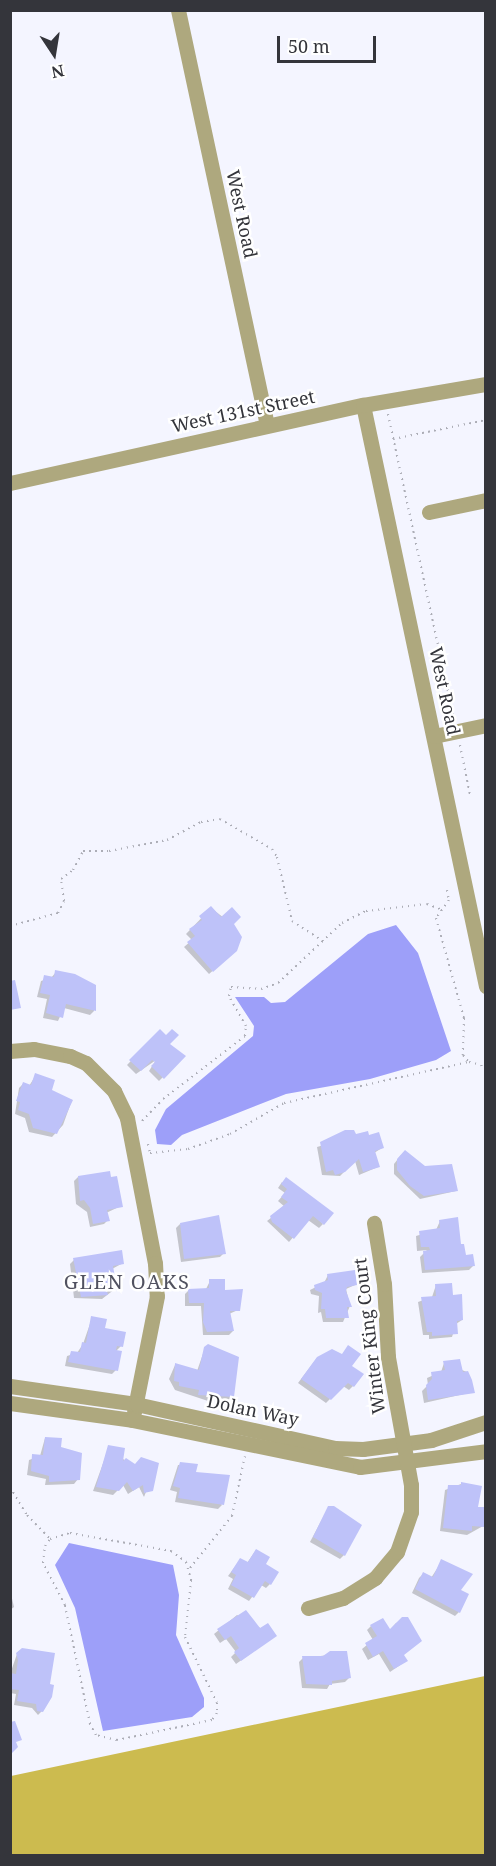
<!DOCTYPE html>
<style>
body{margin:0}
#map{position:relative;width:496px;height:1866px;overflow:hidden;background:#f4f5ff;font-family:"Noto Serif",serif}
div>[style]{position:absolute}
.forest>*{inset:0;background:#ccbb4f}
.water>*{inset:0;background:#9d9ff9}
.shadow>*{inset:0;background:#0003}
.building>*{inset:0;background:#bec2f9}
.path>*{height:2px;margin-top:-1px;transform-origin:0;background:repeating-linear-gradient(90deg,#acadb6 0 1.5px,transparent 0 6px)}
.minor>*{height:15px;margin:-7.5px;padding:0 7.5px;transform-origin:7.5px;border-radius:7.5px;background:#aea87e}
span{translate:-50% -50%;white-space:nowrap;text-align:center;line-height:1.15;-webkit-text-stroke:5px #fff;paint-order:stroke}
.street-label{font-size:18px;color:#34353b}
.neighbourhood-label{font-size:20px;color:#515260;letter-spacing:1.5px}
.frame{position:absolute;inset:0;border:12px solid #34353b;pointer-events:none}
.north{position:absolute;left:24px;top:24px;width:60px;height:60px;-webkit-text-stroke:4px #fff;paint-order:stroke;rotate:168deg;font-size:16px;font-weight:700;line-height:24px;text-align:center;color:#34353b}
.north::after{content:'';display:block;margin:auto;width:21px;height:27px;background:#34353b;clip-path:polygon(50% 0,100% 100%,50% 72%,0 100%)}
.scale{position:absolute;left:277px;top:36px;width:99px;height:27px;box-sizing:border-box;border:3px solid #34353b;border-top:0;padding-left:8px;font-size:18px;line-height:21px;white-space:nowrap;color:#34353b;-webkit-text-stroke:4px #fff;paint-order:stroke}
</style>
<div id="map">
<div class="forest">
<div style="clip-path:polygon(485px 1676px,485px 1855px,11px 1855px,11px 1776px)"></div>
</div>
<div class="water">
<div style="clip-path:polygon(396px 925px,418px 953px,451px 1051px,436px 1060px,370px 1079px,286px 1094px,182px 1135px,171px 1145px,157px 1144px,155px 1130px,166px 1109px,253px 1036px,254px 1026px,235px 997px,264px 997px,271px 1003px,285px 1002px,368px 934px)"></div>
<div style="clip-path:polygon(69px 1543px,173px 1565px,179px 1595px,176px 1635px,204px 1698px,204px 1707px,192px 1717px,103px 1731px,75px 1608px,55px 1565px)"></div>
</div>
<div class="shadow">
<div style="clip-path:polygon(211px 908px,232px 924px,231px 955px,209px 974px,184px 947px,192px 940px,186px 934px)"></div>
<div style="clip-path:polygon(56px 972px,95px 986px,94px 1011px,90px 1015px,64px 1008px,58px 1021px,43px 1018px,47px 999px,37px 997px,41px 981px,51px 978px)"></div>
<div style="clip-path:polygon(160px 1031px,168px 1045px,184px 1056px,159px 1081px,149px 1071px,156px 1060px,136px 1074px,127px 1065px)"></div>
<div style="clip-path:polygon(36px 1075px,50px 1091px,72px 1100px,63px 1125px,52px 1137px,29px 1132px,25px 1118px,15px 1114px,19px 1088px,23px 1084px,29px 1086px)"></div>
<div style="clip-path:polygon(355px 1136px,368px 1137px,382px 1148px,374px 1153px,378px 1167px,359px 1175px,355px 1161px,340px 1176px,322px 1175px,317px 1147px)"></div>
<div style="clip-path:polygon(401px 1155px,456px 1191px,420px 1199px,394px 1174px,394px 1164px)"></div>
<div style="clip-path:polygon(78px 1177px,121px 1206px,106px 1213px,108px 1220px,104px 1224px,90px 1227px,87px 1212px,76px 1204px,74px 1181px)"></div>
<div style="clip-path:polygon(282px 1182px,323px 1224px,319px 1228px,308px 1220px,289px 1242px,267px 1221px,285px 1207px,278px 1201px,285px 1193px,278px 1188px)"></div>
<div style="clip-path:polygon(440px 1221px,473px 1266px,469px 1270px,422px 1273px,420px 1257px,427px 1250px,417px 1251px,416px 1236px,436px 1230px)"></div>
<div style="clip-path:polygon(180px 1224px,224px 1253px,220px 1257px,181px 1262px,176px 1228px)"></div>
<div style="clip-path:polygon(74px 1260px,123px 1263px,112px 1269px,115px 1289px,102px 1299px,74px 1298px,70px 1264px)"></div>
<div style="clip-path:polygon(328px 1275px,355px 1285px,346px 1289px,350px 1306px,343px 1322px,323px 1322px,321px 1312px,318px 1313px,319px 1296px,311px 1294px,310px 1290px,324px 1283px)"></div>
<div style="clip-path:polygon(210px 1281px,223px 1291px,242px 1291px,238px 1310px,229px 1314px,233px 1331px,229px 1335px,203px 1335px,201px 1306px,185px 1306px,185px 1294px,189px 1290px,206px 1289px)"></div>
<div style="clip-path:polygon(436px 1285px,451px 1297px,462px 1320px,456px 1324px,452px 1337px,429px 1339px,429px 1335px,423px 1335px,418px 1302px,432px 1297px)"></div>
<div style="clip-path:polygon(92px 1318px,121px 1346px,116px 1351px,116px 1370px,112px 1374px,65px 1366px,67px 1356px,77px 1353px,83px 1344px)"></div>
<div style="clip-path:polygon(205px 1348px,233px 1396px,229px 1400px,212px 1397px,208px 1401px,175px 1390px,169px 1379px,175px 1365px,197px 1371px)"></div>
<div style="clip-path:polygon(317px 1358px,350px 1366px,353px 1386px,349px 1390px,343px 1386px,326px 1403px,298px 1383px)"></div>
<div style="clip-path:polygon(444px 1363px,467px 1372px,473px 1392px,424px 1403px,422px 1391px,428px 1385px,427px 1378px,441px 1372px)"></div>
<div style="clip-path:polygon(45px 1438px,59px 1449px,78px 1479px,74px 1484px,45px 1485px,46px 1479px,27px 1475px,29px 1460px,40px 1456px)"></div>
<div style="clip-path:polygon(109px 1447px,129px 1464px,157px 1464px,144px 1497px,139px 1487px,128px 1494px,123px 1485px,113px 1495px,93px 1491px)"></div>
<div style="clip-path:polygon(178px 1465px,196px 1465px,195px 1473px,222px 1505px,218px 1509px,175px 1502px,177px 1492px,170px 1490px)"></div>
<div style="clip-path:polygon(461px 1484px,483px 1526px,467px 1535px,440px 1531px,445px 1490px)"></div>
<div style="clip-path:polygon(328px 1508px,344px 1555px,340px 1559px,310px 1542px)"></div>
<div style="clip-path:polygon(256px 1550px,270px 1584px,266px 1588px,261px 1585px,249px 1601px,228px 1589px,233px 1579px,228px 1576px,240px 1560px,247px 1563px)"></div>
<div style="clip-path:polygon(442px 1561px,459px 1591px,459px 1612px,455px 1616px,412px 1593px,419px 1578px,423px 1574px,431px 1578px)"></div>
<div style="clip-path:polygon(10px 1590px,14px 1607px,10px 1610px)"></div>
<div style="clip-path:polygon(237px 1615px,275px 1636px,236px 1664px,231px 1657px,236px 1652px,226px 1639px,220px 1643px,214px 1634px)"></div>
<div style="clip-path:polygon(407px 1619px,403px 1655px,406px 1661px,390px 1672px,379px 1654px,368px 1660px,362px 1649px,373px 1640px,367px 1630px,371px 1626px,389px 1631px,396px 1623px)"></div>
<div style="clip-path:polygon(346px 1653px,349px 1678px,345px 1682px,330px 1684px,327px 1689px,302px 1688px,299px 1662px,303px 1658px)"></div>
<div style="clip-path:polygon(17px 1654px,42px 1711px,38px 1715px,32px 1708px,14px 1705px,16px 1694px,10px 1693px,10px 1674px)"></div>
</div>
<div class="building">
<div style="clip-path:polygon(211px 906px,221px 917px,232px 907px,241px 917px,234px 924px,242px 937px,237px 951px,213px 972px,187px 942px,195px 936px,189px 929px,202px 920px,199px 916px)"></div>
<div style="clip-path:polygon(55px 970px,75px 974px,96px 985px,96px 1011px,66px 1004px,63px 1018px,46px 1013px,50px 995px,40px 993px,44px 975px,54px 977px)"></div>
<div style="clip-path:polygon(15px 980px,21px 1008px,10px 1010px,10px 981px)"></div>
<div style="clip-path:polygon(160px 1029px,166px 1035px,172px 1029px,179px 1035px,170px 1044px,186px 1056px,164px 1079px,151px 1066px,155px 1062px,152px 1060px,141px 1071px,129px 1060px)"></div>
<div style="clip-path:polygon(35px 1073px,55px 1080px,52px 1090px,73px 1100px,57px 1134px,33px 1128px,29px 1114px,18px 1110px,20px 1102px,16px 1101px,23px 1082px,31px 1085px)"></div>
<div style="clip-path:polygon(345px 1130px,354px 1130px,356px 1134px,368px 1131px,369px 1135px,379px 1132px,384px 1148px,375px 1151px,380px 1167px,363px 1172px,359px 1159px,345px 1172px,335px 1175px,333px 1170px,326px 1172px,320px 1142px)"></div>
<div style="clip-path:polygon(405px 1150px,425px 1166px,452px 1164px,458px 1191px,424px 1196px,410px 1186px,397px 1170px,397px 1159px)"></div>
<div style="clip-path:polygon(110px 1171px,111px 1177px,117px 1176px,123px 1207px,107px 1210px,110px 1221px,93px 1224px,90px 1208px,84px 1200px,80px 1201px,78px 1176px)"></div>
<div style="clip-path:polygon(286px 1177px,334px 1213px,324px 1225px,313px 1216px,294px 1239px,272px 1222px,270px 1216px,288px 1202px,281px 1197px,287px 1189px,281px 1184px)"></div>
<div style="clip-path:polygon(219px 1215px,226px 1254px,184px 1259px,180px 1223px)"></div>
<div style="clip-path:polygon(458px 1217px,461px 1244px,464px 1244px,466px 1255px,473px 1254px,475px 1266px,425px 1270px,423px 1251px,430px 1250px,429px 1247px,421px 1247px,419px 1231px,440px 1228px,439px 1220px)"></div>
<div style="clip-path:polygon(122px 1250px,124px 1264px,113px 1266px,117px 1289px,107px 1291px,108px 1295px,81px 1297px,73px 1258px)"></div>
<div style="clip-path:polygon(355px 1270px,357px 1285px,347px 1287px,346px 1291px,352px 1307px,347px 1307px,349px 1318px,326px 1318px,325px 1309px,321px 1309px,322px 1293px,315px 1290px,314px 1285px,328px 1280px,327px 1274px)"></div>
<div style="clip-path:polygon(209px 1279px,225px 1279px,225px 1290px,243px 1289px,240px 1311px,230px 1311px,234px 1331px,207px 1332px,203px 1322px,204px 1303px,189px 1303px,188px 1289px,209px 1288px)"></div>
<div style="clip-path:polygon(452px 1283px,453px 1295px,462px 1294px,463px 1320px,457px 1321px,458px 1334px,432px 1336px,432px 1332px,427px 1332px,421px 1297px,436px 1296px,435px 1284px)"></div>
<div style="clip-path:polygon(91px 1316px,107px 1319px,105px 1328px,126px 1332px,123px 1347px,117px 1346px,116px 1350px,122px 1351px,118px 1371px,68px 1362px,71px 1351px,80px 1352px,82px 1342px,86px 1343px)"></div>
<div style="clip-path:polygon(208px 1344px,239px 1357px,234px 1397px,198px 1395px,199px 1390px,179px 1386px,179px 1382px,174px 1381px,175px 1363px,199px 1370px,204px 1347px)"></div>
<div style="clip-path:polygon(348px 1345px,361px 1354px,352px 1366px,364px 1374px,354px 1387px,348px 1383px,331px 1400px,301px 1379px,317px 1357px,332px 1349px,342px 1354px)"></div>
<div style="clip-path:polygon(460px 1359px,463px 1372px,468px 1371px,472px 1380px,475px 1393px,428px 1400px,426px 1385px,432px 1379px,431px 1372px,445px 1370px,443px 1361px)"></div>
<div style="clip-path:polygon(45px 1437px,62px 1438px,61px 1447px,82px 1453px,80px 1480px,49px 1482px,49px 1476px,31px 1471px,32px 1454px,43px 1455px)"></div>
<div style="clip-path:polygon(108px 1445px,125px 1448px,123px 1461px,126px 1458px,135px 1464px,141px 1457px,159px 1463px,153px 1491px,144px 1493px,143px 1485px,133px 1491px,127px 1482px,119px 1491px,96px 1487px)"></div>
<div style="clip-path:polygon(180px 1462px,198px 1464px,196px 1472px,230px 1475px,224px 1505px,178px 1498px,180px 1488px,173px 1486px)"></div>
<div style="clip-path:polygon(461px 1482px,482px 1486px,478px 1507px,485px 1507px,484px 1527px,472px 1526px,472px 1531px,443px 1528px,448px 1485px,461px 1485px)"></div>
<div style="clip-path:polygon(328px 1506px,334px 1506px,362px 1525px,345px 1556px,313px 1537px)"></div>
<div style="clip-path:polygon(256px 1549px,270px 1557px,266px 1564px,279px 1572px,271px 1585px,265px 1581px,254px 1598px,231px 1585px,236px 1575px,231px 1572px,240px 1558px,248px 1562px)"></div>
<div style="clip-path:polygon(441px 1559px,473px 1574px,461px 1590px,469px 1594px,460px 1613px,415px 1589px,423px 1572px,433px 1577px)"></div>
<div style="clip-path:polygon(246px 1610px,260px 1628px,268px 1623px,277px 1636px,241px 1661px,234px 1652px,239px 1648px,231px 1636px,225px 1640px,217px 1629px)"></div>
<div style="clip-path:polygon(402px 1617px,408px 1617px,422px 1641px,404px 1655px,408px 1661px,394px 1669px,383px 1651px,373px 1657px,365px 1643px,377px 1636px,370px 1625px,383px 1618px,390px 1629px)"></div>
<div style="clip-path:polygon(22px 1648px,55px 1653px,50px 1684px,54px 1685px,52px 1697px,43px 1712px,37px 1711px,36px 1704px,17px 1701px,19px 1690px,10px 1689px,10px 1673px,16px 1674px,18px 1660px,16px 1653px)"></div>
<div style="clip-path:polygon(330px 1651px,347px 1651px,351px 1678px,332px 1681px,332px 1685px,306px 1684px,302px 1656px,323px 1656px)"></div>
<div style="clip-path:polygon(15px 1721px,22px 1740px,16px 1742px,18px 1747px,12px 1753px,10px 1722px)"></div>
</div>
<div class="path">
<div style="left:388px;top:414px;width:312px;rotate:77.8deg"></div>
<div style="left:393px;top:439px;width:95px;rotate:-11.5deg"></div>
<div style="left:460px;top:745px;width:51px;rotate:78.7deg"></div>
<div style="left:447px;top:890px;width:10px;rotate:79deg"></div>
<div style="left:449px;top:900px;width:22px;rotate:126deg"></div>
<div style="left:436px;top:918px;width:104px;rotate:74.4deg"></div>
<div style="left:464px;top:1018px;width:37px;rotate:92deg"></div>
<div style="left:463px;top:1055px;width:9px;rotate:49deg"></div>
<div style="left:469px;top:1062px;width:12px;rotate:14deg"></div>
<div style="left:481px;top:1065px;width:9px;rotate:54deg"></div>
<div style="left:10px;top:926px;width:50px;rotate:-15.2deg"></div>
<div style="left:58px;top:913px;width:13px;rotate:-63deg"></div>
<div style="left:64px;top:901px;width:22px;rotate:-98deg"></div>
<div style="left:61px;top:879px;width:15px;rotate:-37deg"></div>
<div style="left:73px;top:870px;width:21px;rotate:-62deg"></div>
<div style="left:83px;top:851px;width:26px"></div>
<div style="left:109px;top:851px;width:59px;rotate:-10.7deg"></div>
<div style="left:167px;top:840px;width:38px;rotate:-28deg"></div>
<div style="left:201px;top:822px;width:19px;rotate:-9deg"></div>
<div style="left:220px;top:819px;width:60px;rotate:30deg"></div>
<div style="left:272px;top:849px;width:9px;rotate:58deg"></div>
<div style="left:277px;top:857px;width:66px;rotate:76.8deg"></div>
<div style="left:292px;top:921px;width:38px;rotate:33deg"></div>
<div style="left:142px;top:1121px;width:30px;rotate:-46deg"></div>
<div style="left:163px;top:1099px;width:103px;rotate:-37.5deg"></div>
<div style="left:245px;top:1036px;width:10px;rotate:-84deg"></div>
<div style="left:246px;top:1026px;width:34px;rotate:-120deg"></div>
<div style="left:229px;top:996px;width:9px;rotate:-77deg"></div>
<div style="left:231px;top:987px;width:30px;rotate:4deg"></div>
<div style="left:261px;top:989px;width:18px;rotate:-19deg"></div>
<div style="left:278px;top:983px;width:88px;rotate:-43.2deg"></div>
<div style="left:342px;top:923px;width:27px;rotate:-27deg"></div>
<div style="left:366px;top:911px;width:61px;rotate:-6.5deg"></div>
<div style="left:427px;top:904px;width:14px;rotate:21deg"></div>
<div style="left:148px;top:1144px;width:9px;rotate:77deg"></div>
<div style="left:150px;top:1153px;width:38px;rotate:-6deg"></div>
<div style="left:188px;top:1149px;width:45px;rotate:-19.7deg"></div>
<div style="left:230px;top:1134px;width:62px;rotate:-29.9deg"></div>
<div style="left:284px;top:1103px;width:189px;rotate:-12.5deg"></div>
<div style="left:10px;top:1487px;width:33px;rotate:59deg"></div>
<div style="left:27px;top:1515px;width:33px;rotate:46deg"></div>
<div style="left:70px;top:1533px;width:103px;rotate:10.1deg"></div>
<div style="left:171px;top:1551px;width:19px;rotate:36deg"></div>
<div style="left:186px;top:1562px;width:19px;rotate:74deg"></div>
<div style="left:191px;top:1580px;width:57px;rotate:96deg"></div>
<div style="left:185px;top:1637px;width:73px;rotate:64.1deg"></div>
<div style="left:217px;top:1703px;width:10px;rotate:90deg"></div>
<div style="left:217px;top:1713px;width:9px;rotate:126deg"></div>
<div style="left:212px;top:1720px;width:97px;rotate:168.1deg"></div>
<div style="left:117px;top:1740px;width:22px;rotate:-167deg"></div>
<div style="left:96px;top:1735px;width:13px;rotate:-119deg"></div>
<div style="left:90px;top:1724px;width:122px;rotate:-101.9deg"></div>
<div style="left:65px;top:1605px;width:47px;rotate:-117.6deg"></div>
<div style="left:43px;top:1563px;width:17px;rotate:-83deg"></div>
<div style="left:45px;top:1546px;width:9px;rotate:-54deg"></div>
<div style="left:50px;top:1539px;width:21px;rotate:-17deg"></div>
<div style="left:190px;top:1568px;width:67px;rotate:-51.1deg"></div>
<div style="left:232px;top:1516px;width:61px;rotate:-77.8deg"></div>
</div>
<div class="minor">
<div style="left:178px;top:10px;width:424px;rotate:77.9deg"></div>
<div style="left:363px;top:405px;width:594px;rotate:78.05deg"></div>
<div style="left:10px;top:483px;width:362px;rotate:-12.5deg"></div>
<div style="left:363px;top:405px;width:125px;rotate:-9.7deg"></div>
<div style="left:429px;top:512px;width:58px;rotate:-11.9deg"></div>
<div style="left:434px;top:736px;width:53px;rotate:-11.9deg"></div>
<div style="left:10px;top:1051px;width:24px;rotate:-5deg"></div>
<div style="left:34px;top:1049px;width:37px;rotate:11deg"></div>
<div style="left:70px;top:1056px;width:17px;rotate:24deg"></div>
<div style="left:86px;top:1063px;width:40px;rotate:45deg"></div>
<div style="left:114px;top:1091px;width:30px;rotate:64deg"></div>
<div style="left:127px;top:1118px;width:148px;rotate:79.1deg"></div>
<div style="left:155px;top:1263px;width:33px;rotate:87deg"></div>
<div style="left:157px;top:1296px;width:118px;rotate:101.2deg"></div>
<div style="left:10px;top:1386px;width:127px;rotate:8.1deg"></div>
<div style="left:136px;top:1404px;width:204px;rotate:12.5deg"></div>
<div style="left:335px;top:1448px;width:28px;rotate:2deg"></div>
<div style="left:363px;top:1449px;width:69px;rotate:-7.5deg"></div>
<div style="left:431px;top:1440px;width:58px;rotate:-18.1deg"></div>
<div style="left:10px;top:1403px;width:123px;rotate:7.9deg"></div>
<div style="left:132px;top:1420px;width:233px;rotate:11.6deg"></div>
<div style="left:360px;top:1467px;width:127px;rotate:-7.2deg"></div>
<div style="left:308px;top:1608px;width:36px;rotate:-16deg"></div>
<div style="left:343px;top:1598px;width:38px;rotate:-32deg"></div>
<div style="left:375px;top:1578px;width:34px;rotate:-50deg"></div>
<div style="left:397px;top:1552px;width:42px;rotate:-70.7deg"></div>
<div style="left:411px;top:1512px;width:27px;rotate:-90deg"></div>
<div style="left:411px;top:1485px;width:130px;rotate:-100.2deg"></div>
<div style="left:388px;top:1357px;width:73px;rotate:-93.1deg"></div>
<div style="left:384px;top:1284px;width:62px;rotate:-99.3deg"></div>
</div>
<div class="street-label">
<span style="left:242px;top:214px;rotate:78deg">West Road</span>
<span style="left:243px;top:411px;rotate:-12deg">West 131st Street</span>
<span style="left:445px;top:691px;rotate:78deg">West Road</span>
<span style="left:369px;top:1336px;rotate:-97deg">Winter King Court</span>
<span style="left:253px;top:1410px;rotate:12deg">Dolan Way</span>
</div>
<div class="neighbourhood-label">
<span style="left:127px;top:1281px">GLEN OAKS</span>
</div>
<div class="frame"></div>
<div class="north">N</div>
<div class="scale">50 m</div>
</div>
